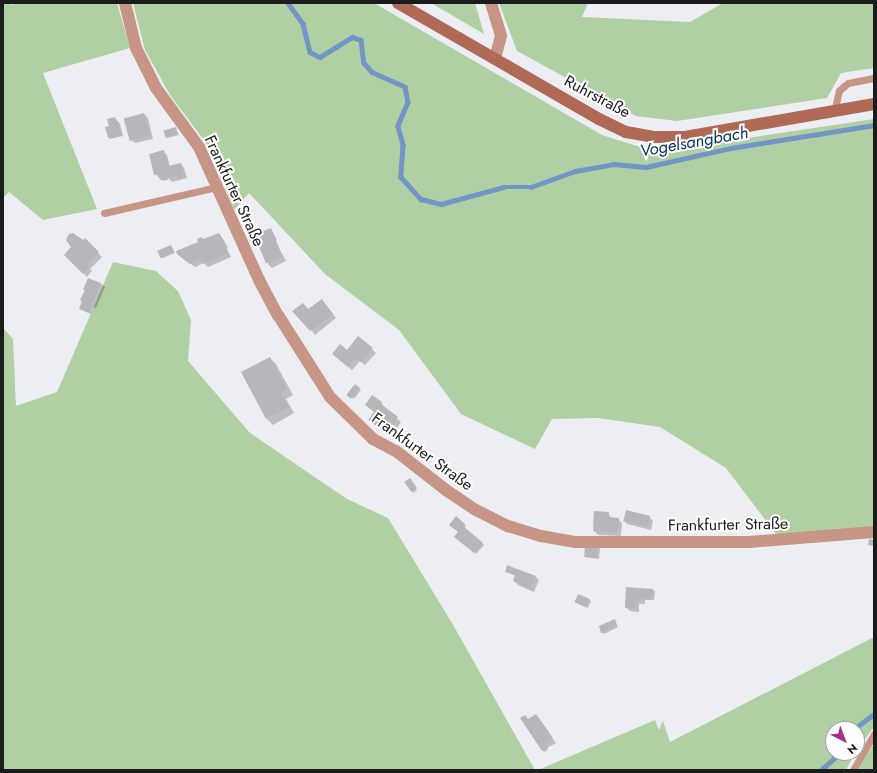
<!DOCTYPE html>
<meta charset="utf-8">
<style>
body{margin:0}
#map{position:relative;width:877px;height:773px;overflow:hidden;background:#eceef3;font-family:Jost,sans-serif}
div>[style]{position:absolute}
.green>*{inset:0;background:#b0d0a4}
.shadow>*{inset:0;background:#0003}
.stream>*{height:4.5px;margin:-2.25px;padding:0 2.25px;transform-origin:2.25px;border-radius:2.25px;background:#7196c5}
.building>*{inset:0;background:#b7b7bb;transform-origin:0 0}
.lane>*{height:7px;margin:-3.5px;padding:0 3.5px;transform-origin:3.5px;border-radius:3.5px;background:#c79586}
.street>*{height:12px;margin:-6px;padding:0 6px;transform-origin:6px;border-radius:6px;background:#c79586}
.secondary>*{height:12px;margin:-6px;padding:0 6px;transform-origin:6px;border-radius:6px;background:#af6954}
span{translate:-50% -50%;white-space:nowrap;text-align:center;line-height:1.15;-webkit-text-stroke:4px #fff;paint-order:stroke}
.street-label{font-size:16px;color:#1a1b1c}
.water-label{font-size:17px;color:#0a305c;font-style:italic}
.frame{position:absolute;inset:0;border:4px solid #1a1b1c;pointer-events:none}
.north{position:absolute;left:825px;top:721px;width:40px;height:40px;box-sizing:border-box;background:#fff;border:1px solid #a3a4a4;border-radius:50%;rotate:138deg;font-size:11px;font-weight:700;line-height:16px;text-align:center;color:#1a1b1c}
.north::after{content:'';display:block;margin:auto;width:14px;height:18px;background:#a4308a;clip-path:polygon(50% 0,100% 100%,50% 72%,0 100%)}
</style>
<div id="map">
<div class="green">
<div style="clip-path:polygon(3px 3px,9px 3px,11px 5px,16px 3px,117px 3px,130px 48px,43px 73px,97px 209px,43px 220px,9px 192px,3px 198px)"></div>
<div style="clip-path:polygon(133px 3px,374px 3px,602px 135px,637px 146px,680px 148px,874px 119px,874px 528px,776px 534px,726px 468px,660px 427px,598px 418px,552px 419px,535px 449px,461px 414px,399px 330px,325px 274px,249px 193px,234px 210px,206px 143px,170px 95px,145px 50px)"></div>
<div style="clip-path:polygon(431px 3px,475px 3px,484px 34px)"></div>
<div style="clip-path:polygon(499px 3px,588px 3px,582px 17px,690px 22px,723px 3px,874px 3px,874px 68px,841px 73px,827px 98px,677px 121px,636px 116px,517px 51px)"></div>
<div style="clip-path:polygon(113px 262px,156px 271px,178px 291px,191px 320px,188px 361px,250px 433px,347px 499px,388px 518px,452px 623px,535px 770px,3px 770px,3px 328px,13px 339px,16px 406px,57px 392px)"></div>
<div style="clip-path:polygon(874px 637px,874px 727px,857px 750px,857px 729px,833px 729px,833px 753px,855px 753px,846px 770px,538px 770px,655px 720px,659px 730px,663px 721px,670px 742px)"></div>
<div style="clip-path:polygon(874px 744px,874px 770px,858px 770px,869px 751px)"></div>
</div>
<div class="shadow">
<div style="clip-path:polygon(144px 114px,148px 118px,153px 139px,135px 143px,131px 140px)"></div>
<div style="clip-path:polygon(115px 118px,120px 124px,123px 136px,110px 139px,109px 138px,110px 127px)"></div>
<div style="clip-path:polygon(175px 128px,179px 135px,167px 138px,166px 137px)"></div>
<div style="clip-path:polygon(163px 151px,167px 155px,170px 167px,181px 164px,184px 168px,187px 178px,172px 182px,168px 178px,168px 180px,163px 181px,155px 174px)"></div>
<div style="clip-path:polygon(272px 231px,277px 240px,275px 241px,286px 261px,272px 268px,268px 264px)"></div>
<div style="clip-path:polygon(219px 234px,228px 247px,227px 249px,231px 257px,208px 267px,204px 263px,195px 267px,182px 258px,204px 240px)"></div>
<div style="clip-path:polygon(85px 240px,102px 257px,90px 269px,92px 271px,87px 277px,65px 255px)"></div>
<div style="clip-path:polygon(171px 246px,175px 253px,163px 258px,161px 257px)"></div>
<div style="clip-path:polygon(88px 279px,101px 284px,105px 287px,96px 308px,93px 307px,91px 314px,80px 309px)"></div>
<div style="clip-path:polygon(325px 304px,336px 318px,315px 335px,300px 316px,308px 310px)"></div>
<div style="clip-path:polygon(372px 349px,376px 353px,365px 365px,360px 361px,352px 370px,337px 357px,347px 352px)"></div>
<div style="clip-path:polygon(270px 358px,276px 364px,293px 395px,286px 399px,294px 413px,273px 425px,267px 419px,242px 373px)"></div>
<div style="clip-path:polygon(359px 388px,361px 390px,354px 399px,350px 396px)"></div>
<div style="clip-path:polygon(381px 403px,383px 404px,381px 406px,401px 422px,391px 437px,370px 420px)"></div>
<div style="clip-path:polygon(411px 480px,417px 490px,413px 493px,412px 491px)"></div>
<div style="clip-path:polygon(608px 513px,612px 519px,618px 519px,622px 523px,621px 536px,598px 535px,594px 531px)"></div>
<div style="clip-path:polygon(649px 517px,653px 521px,651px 530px,627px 524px,623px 520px)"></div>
<div style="clip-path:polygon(456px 518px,466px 526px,464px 528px,484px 545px,476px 554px,459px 532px)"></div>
<div style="clip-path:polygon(598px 547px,600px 549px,599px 559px,585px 557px)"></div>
<div style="clip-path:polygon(506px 571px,535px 576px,539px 580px,534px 592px,518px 585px,514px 581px,516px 576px)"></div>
<div style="clip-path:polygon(627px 588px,653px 590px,655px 591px,654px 600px,645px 600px,645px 604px,639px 604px,639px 612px,630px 611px,626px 607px)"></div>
<div style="clip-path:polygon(589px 600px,591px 601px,588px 608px,578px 604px)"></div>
<div style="clip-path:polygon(614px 620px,618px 627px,604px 634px,602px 632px)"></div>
<div style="clip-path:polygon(536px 715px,556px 743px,547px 748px,548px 750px,544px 752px,528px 720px)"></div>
</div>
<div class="stream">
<div style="left:288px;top:3px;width:26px;rotate:54deg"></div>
<div style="left:303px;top:24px;width:29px;rotate:76deg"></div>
<div style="left:310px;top:52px;width:11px;rotate:27deg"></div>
<div style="left:320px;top:57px;width:38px;rotate:-32deg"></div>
<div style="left:352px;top:37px;width:9px;rotate:18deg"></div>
<div style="left:361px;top:40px;width:23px;rotate:83deg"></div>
<div style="left:364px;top:63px;width:12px;rotate:48deg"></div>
<div style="left:372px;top:72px;width:36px;rotate:24deg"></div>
<div style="left:405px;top:87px;width:15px;rotate:79deg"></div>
<div style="left:408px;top:102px;width:26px;rotate:113deg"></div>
<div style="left:398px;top:126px;width:20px;rotate:75deg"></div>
<div style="left:403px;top:145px;width:32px;rotate:94deg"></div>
<div style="left:401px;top:177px;width:30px;rotate:48deg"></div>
<div style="left:421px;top:199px;width:21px;rotate:14deg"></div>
<div style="left:441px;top:204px;width:65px;rotate:-15.1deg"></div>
<div style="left:504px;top:187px;width:27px"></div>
<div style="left:531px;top:187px;width:47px;rotate:-20deg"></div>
<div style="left:575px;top:171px;width:39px;rotate:-10deg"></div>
<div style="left:613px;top:164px;width:33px;rotate:5deg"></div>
<div style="left:646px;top:167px;width:87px;rotate:-12.6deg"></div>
<div style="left:731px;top:148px;width:145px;rotate:-9.1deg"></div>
<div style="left:854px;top:729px;width:25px;rotate:-37deg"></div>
<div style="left:821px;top:770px;width:25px;rotate:-42deg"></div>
</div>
<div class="building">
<div style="left:144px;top:113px;width:23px;height:21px;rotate:75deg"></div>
<div style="clip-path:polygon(115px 117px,116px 122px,118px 121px,122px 135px,108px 138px,105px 127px,109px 126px,107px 119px)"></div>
<div style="left:176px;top:127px;width:7px;height:13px;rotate:74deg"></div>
<div style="clip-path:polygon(164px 150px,168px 166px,181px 163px,184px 174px,181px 175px,182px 178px,179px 179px,178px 176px,160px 180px,158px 174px,154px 175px,149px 154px)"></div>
<div style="left:271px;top:228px;width:31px;height:18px;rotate:68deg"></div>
<div style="clip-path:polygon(73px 233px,83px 240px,85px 238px,99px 252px,87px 265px,89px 267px,83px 274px,64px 255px,71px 247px,66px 240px,69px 234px)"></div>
<div style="clip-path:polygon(219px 233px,225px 242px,224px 245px,228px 253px,203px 264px,201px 259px,190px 264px,177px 254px,176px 251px,198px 242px,197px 239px,202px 237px,203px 239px)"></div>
<div style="left:171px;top:245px;width:8px;height:15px;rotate:67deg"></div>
<div style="clip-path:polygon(88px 278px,101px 283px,89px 313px,79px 309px,82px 301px,80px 300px,85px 290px,83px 290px)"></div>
<div style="clip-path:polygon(322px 299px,333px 314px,310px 331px,292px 311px,303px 303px,308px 309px)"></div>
<div style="clip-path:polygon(358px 336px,373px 348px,361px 362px,356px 358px,348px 367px,332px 354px,340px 344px,347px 350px)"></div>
<div style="clip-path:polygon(270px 357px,287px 389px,281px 393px,289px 407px,266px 419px,241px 372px)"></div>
<div style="left:355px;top:384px;width:6px;height:14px;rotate:39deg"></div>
<div style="clip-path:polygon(372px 395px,382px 402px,381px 404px,398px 417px,387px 434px,368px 420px,374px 412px,365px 405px)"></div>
<div style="left:410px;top:478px;width:12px;height:7px;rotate:55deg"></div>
<div style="left:626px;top:510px;width:25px;height:11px;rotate:14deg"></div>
<div style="clip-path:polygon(594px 511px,609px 512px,608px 517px,619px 518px,618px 533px,593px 531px)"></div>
<div style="clip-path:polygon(456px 516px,465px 524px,463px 526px,483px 543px,474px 553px,454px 537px,458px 532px,449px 525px)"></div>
<div style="clip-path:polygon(869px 539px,874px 540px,874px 546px,868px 545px)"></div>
<div style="left:585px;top:545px;width:13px;height:12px;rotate:4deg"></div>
<div style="clip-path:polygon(507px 565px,536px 576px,530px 589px,513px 581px,515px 575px,505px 572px)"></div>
<div style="clip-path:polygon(626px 587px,653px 589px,653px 599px,641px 598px,641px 601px,636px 600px,635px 608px,625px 608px)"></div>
<div style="left:578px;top:594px;width:13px;height:9px;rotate:23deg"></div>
<div style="clip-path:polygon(615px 619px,617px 625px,601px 633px,599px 626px)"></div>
<div style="clip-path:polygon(536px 714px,553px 738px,545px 743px,548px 748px,542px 751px,520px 718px,525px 715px,528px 719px)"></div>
</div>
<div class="lane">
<div style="left:834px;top:112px;width:22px;rotate:-77deg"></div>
<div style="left:839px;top:91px;width:6px;rotate:-45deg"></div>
<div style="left:843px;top:87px;width:6px;rotate:-39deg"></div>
<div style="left:848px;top:83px;width:26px;rotate:-11deg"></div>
<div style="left:104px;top:213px;width:116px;rotate:-13deg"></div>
<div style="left:853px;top:770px;width:42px;rotate:-59.7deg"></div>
</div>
<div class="street">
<div style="left:125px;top:3px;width:46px;rotate:76.3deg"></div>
<div style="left:136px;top:48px;width:45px;rotate:63.4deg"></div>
<div style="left:156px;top:88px;width:73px;rotate:53.9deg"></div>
<div style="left:199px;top:147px;width:146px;rotate:65.7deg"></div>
<div style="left:259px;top:280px;width:40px;rotate:62deg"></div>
<div style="left:278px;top:315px;width:97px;rotate:57.6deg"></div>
<div style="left:330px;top:397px;width:60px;rotate:44.3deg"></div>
<div style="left:373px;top:439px;width:26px;rotate:28deg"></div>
<div style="left:396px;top:451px;width:63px;rotate:38deg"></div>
<div style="left:446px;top:490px;width:36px;rotate:34deg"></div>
<div style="left:476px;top:510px;width:36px;rotate:27deg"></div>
<div style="left:508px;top:526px;width:34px;rotate:17deg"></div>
<div style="left:541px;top:536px;width:35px;rotate:10deg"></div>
<div style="left:575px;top:542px;width:174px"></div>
<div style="left:749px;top:542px;width:125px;rotate:-4.6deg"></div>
<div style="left:491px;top:3px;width:34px;rotate:73deg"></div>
<div style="left:501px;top:36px;width:23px;rotate:105deg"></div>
</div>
<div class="secondary">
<div style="left:398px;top:3px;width:232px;rotate:30deg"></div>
<div style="left:599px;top:119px;width:30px;rotate:26deg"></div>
<div style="left:626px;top:132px;width:28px;rotate:10deg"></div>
<div style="left:654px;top:137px;width:31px"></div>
<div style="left:685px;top:137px;width:192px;rotate:-9.9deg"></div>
</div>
<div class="street-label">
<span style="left:597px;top:97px;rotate:28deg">Ruhrstraße</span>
<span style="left:234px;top:191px;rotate:65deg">Frankfurter Straße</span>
<span style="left:422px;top:452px;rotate:36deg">Frankfurter Straße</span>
<span style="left:728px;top:525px;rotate:-1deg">Frankfurter Straße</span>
</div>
<div class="water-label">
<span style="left:694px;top:142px;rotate:-10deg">Vogelsangbach</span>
</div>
<div class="frame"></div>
<div class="north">N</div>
</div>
